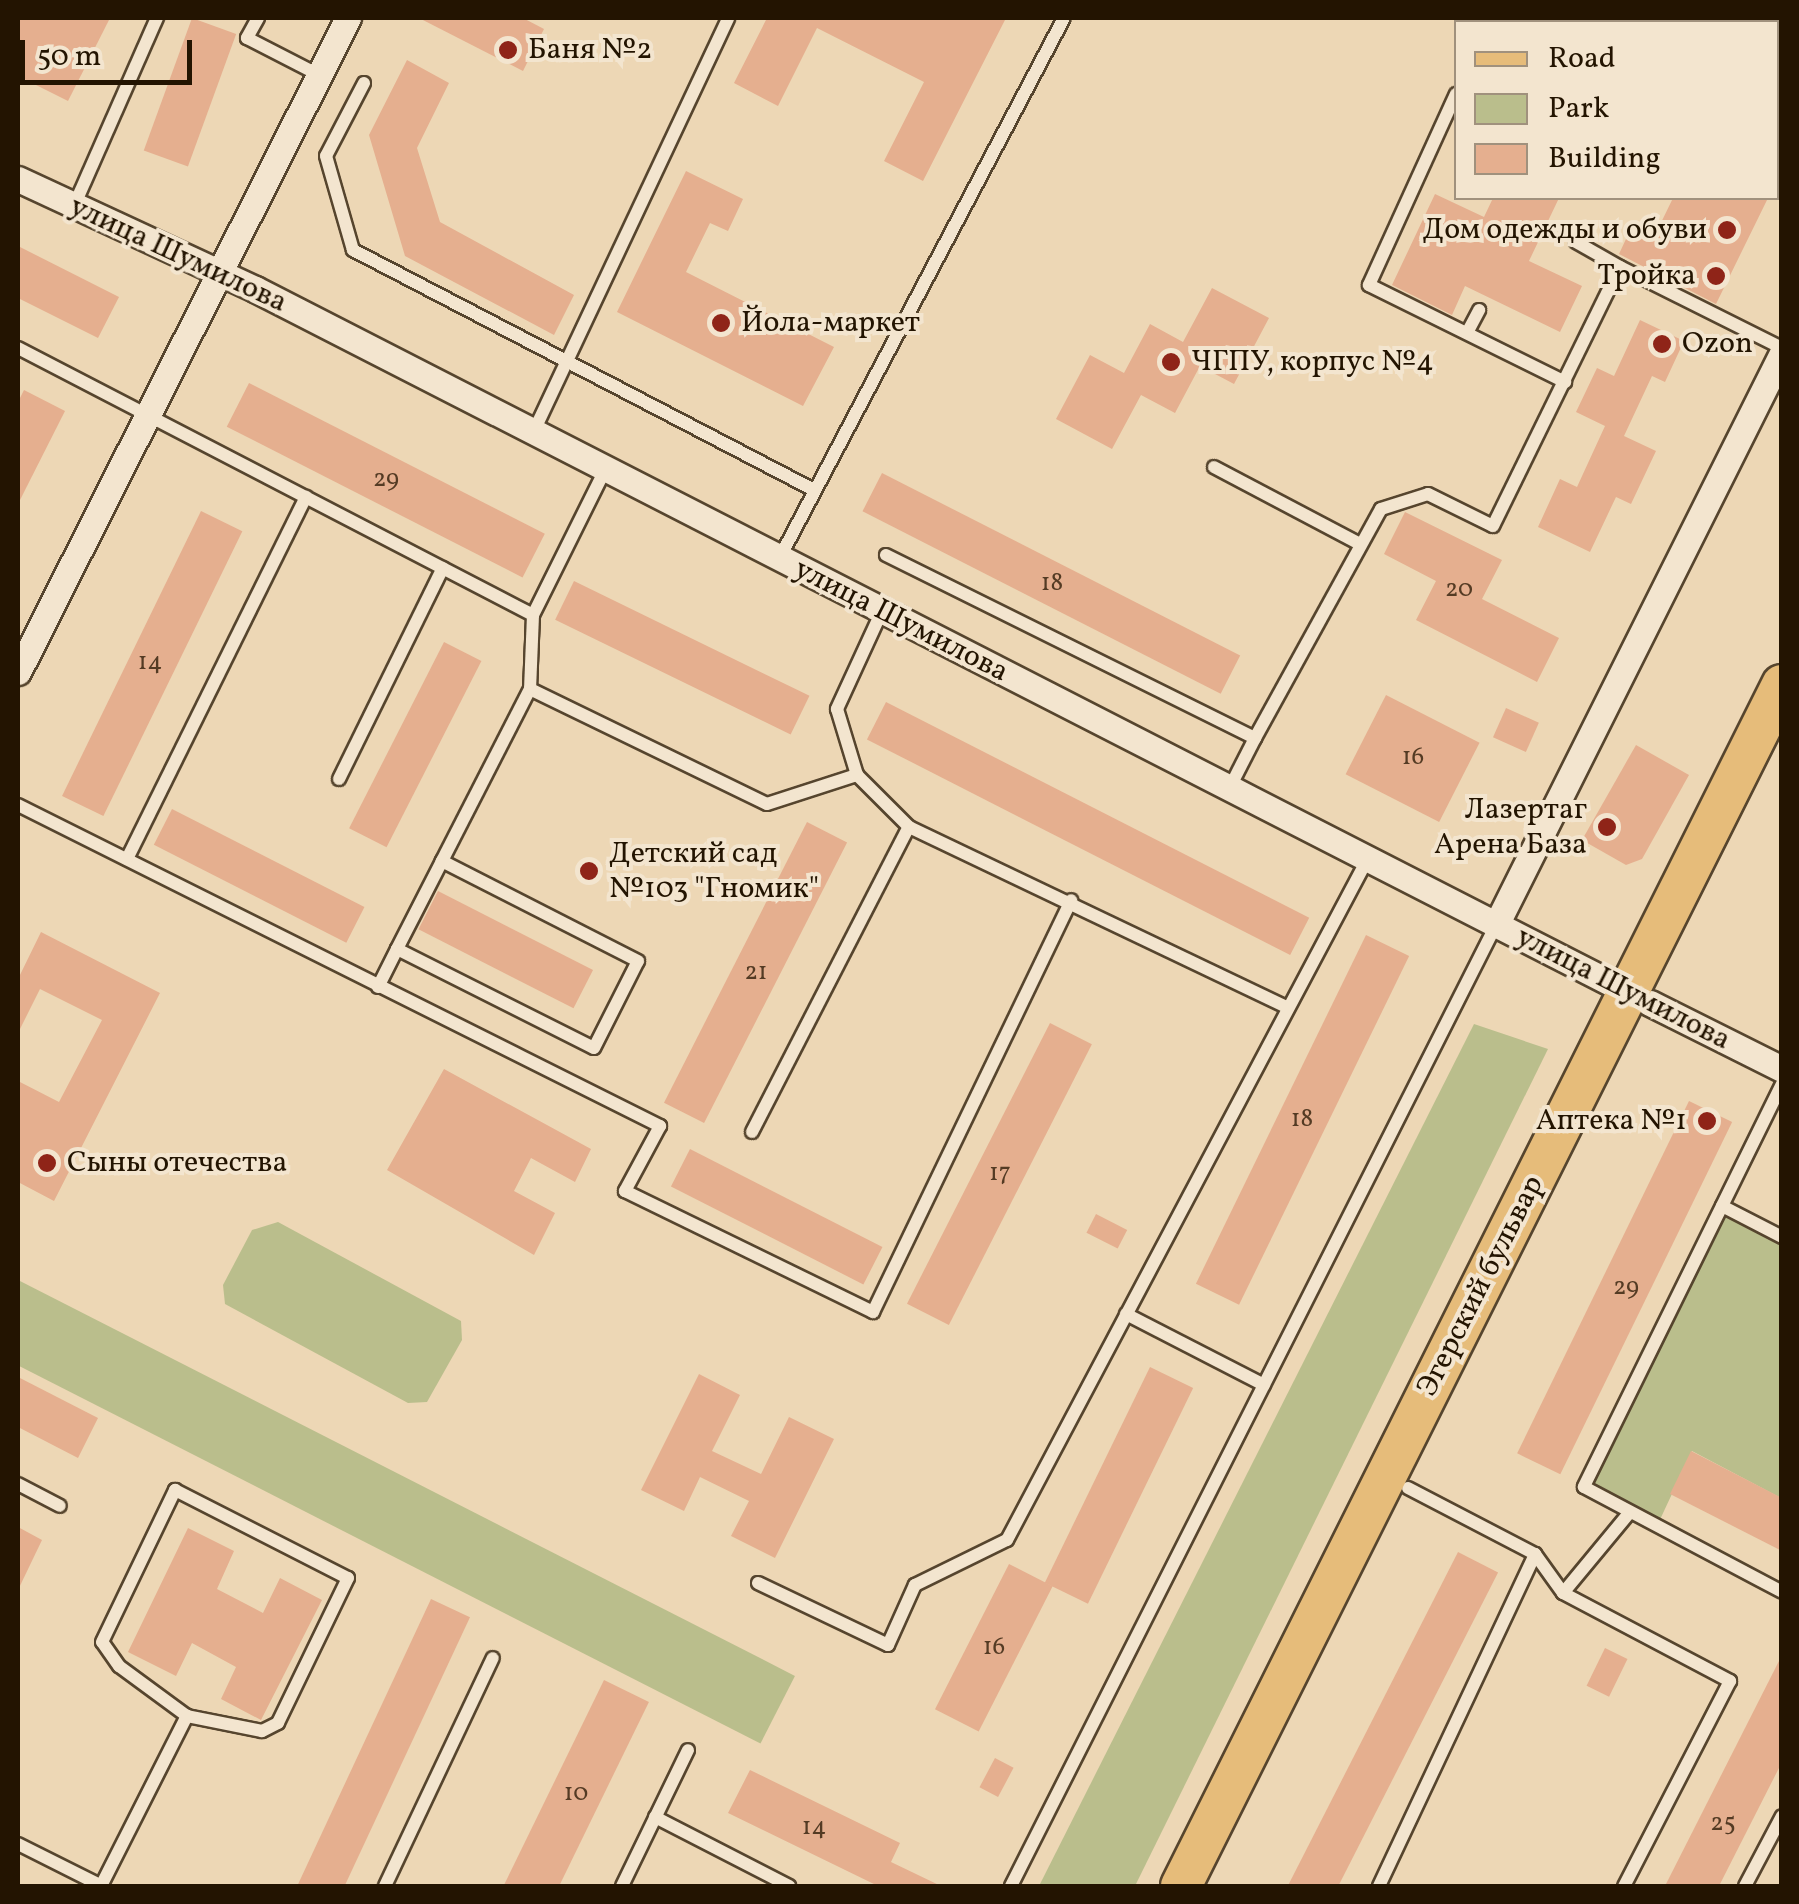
<!DOCTYPE html>
<meta charset="utf-8">
<style>
body{margin:0}
#map{position:relative;width:1799px;height:1904px;overflow:hidden;background:#edd7b5;font-family:Vollkorn,serif}
div>[style]{position:absolute}
.green>*{inset:0;background:#babe8c;transform-origin:0 0}
.building>*{inset:0;background:#e5af8f;transform-origin:0 0}
.roads{filter:drop-shadow(2px 0 #56452e) drop-shadow(-2px 0 #56452e) drop-shadow(0 2px #56452e) drop-shadow(0 -2px #56452e)}
.service>*{height:12px;margin:-6px;padding:0 6px;transform-origin:6px;border-radius:6px;background:#f3e5cf}
.minor>*{height:25px;margin:-12.5px;padding:0 12.5px;transform-origin:12.5px;border-radius:12.5px;background:#f3e5cf}
.primary>*{height:40px;margin:-20px;padding:0 20px;transform-origin:20px;border-radius:20px;background:#e6bc7a}
.dots>*{width:28px;height:28px;translate:-50% -50%;box-sizing:border-box;border:5px solid #f3e5cf;border-radius:50%}
span{translate:-50% -50%;white-space:nowrap;text-align:center;line-height:1.15;-webkit-text-stroke:8px #f3e5cf;paint-order:stroke}
.number-label{font-size:25px;color:#543b24}
.number-label span{-webkit-text-stroke-width:0}
.poi-label{font-size:30px;color:#231401}
.left{translate:0 -50%;text-align:left}
.right{translate:-100% -50%;text-align:right}
.street-label{font-size:30px;color:#231401}
.frame{position:absolute;inset:0;border:20px solid #231401;pointer-events:none}
.legend{position:absolute;left:1454px;top:20px;width:325px;height:180px;box-sizing:border-box;background:#f3e5cf;border:2px solid #a0917d;margin:0;padding:12px 18px;list-style:none;font-size:30px;color:#231401}
.legend li{display:flex;align-items:center;gap:20px;height:50px}
.legend b{width:50px;border:2px solid #a0917d}
.scale{position:absolute;left:20px;top:40px;width:172px;height:45px;box-sizing:border-box;border:5px solid #231401;border-top:0;padding-left:12px;font-size:30px;line-height:35px;white-space:nowrap;color:#231401;-webkit-text-stroke:8px #f3e5cf;paint-order:stroke}
</style>
<div id="map">
<div class="green">
<div style="clip-path:polygon(1474px 1024px,1548px 1049px,1135px 1886px,1039px 1886px)"></div>
<div style="clip-path:polygon(1722px 1206px,1781px 1237px,1781px 1498px,1692px 1451px,1657px 1526px,1584px 1487px)"></div>
<div style="clip-path:polygon(278px 1222px,461px 1321px,462px 1340px,427px 1402px,408px 1403px,225px 1304px,223px 1285px,252px 1230px)"></div>
<div style="left:18px;top:1280px;width:872px;height:76px;rotate:27deg"></div>
</div>
<div class="building">
<div style="clip-path:polygon(18px 18px,110px 18px,68px 101px,18px 76px)"></div>
<div style="left:192px;top:18px;width:47px;height:141px;rotate:20deg"></div>
<div style="clip-path:polygon(419px 18px,523px 18px,544px 29px,523px 71px)"></div>
<div style="clip-path:polygon(767px 18px,1006px 18px,923px 181px,884px 161px,924px 82px,817px 28px,778px 106px,734px 83px)"></div>
<div style="clip-path:polygon(407px 60px,449px 83px,417px 148px,440px 222px,574px 295px,554px 335px,405px 256px,369px 135px)"></div>
<div style="clip-path:polygon(686px 171px,743px 199px,728px 231px,710px 223px,686px 272px,834px 347px,803px 406px,617px 312px)"></div>
<div style="clip-path:polygon(1435px 194px,1484px 217px,1493px 198px,1559px 198px,1529px 261px,1582px 286px,1560px 332px,1465px 286px,1452px 315px,1392px 285px)"></div>
<div style="clip-path:polygon(1673px 198px,1768px 198px,1716px 304px,1619px 254px,1633px 224px,1655px 235px)"></div>
<div style="clip-path:polygon(18px 246px,119px 297px,98px 338px,18px 298px)"></div>
<div style="clip-path:polygon(1212px 288px,1269px 318px,1234px 384px,1200px 366px,1175px 413px,1141px 395px,1112px 449px,1056px 419px,1090px 355px,1124px 373px,1150px 324px,1183px 342px)"></div>
<div style="clip-path:polygon(1640px 320px,1684px 341px,1665px 382px,1652px 376px,1624px 436px,1656px 451px,1631px 504px,1616px 497px,1590px 552px,1538px 527px,1560px 479px,1577px 487px,1605px 426px,1576px 412px,1597px 368px,1614px 376px)"></div>
<div style="left:249px;top:383px;width:332px;height:49px;rotate:27deg"></div>
<div style="clip-path:polygon(24px 390px,65px 411px,18px 504px,18px 402px)"></div>
<div style="left:882px;top:473px;width:402px;height:43px;rotate:27deg"></div>
<div style="left:201px;top:511px;width:46px;height:317px;rotate:26deg"></div>
<div style="clip-path:polygon(1405px 512px,1502px 560px,1482px 599px,1559px 638px,1537px 682px,1416px 620px,1436px 581px,1384px 554px)"></div>
<div style="left:574px;top:581px;width:262px;height:43px;rotate:26deg"></div>
<div style="left:444px;top:642px;width:42px;height:209px;rotate:27deg"></div>
<div style="left:1386px;top:695px;width:105px;height:89px;rotate:27deg"></div>
<div style="left:886px;top:702px;width:475px;height:42px;rotate:27deg"></div>
<div style="left:1506px;top:708px;width:36px;height:32px;rotate:24deg"></div>
<div style="clip-path:polygon(1636px 745px,1689px 775px,1642px 859px,1626px 865px,1582px 840px)"></div>
<div style="left:172px;top:809px;width:216px;height:40px;rotate:27deg"></div>
<div style="left:807px;top:822px;width:45px;height:315px;rotate:27deg"></div>
<div style="left:438px;top:891px;width:174px;height:43px;rotate:27deg"></div>
<div style="clip-path:polygon(41px 932px,160px 993px,54px 1201px,18px 1182px,18px 1081px,59px 1102px,102px 1020px,40px 989px,18px 1033px,18px 979px)"></div>
<div style="left:1366px;top:935px;width:48px;height:388px;rotate:26deg"></div>
<div style="left:1050px;top:1023px;width:47px;height:315px;rotate:27deg"></div>
<div style="clip-path:polygon(444px 1069px,591px 1149px,575px 1182px,531px 1158px,514px 1191px,555px 1213px,534px 1255px,387px 1170px)"></div>
<div style="left:1689px;top:1101px;width:48px;height:392px;rotate:26deg"></div>
<div style="left:690px;top:1149px;width:216px;height:42px;rotate:27deg"></div>
<div style="left:1096px;top:1214px;width:35px;height:21px;rotate:27deg"></div>
<div style="left:1150px;top:1367px;width:48px;height:240px;rotate:26deg"></div>
<div style="clip-path:polygon(699px 1374px,740px 1395px,712px 1451px,761px 1474px,789px 1417px,834px 1439px,775px 1558px,731px 1536px,749px 1501px,700px 1477px,684px 1511px,641px 1490px)"></div>
<div style="clip-path:polygon(18px 1377px,98px 1418px,78px 1458px,18px 1427px)"></div>
<div style="clip-path:polygon(1691px 1451px,1782px 1498px,1782px 1551px,1670px 1494px)"></div>
<div style="clip-path:polygon(18px 1527px,42px 1540px,18px 1590px)"></div>
<div style="clip-path:polygon(188px 1528px,234px 1551px,217px 1589px,263px 1613px,280px 1578px,322px 1600px,261px 1720px,221px 1699px,236px 1667px,192px 1643px,176px 1676px,128px 1652px)"></div>
<div style="left:1458px;top:1552px;width:45px;height:373px;rotate:27deg"></div>
<div style="left:1009px;top:1564px;width:49px;height:163px;rotate:27deg"></div>
<div style="left:431px;top:1599px;width:43px;height:316px;rotate:25deg"></div>
<div style="left:1605px;top:1648px;width:25px;height:42px;rotate:26deg"></div>
<div style="clip-path:polygon(1782px 1655px,1782px 1762px,1719px 1886px,1665px 1886px)"></div>
<div style="left:604px;top:1680px;width:50px;height:229px;rotate:26deg"></div>
<div style="left:995px;top:1758px;width:21px;height:33px;rotate:28deg"></div>
<div style="clip-path:polygon(750px 1770px,900px 1843px,891px 1862px,941px 1886px,878px 1886px,728px 1813px)"></div>
</div>
<div class="roads">
<div class="service">
<div style="left:258px;top:18px;width:23px;rotate:119deg"></div>
<div style="left:247px;top:38px;width:81px;rotate:27.2deg"></div>
<div style="left:1489px;top:22px;width:5px;rotate:-53deg"></div>
<div style="left:1739px;top:22px;width:4px;rotate:-63deg"></div>
<div style="left:364px;top:83px;width:82px;rotate:117.5deg"></div>
<div style="left:326px;top:156px;width:98px;rotate:74deg"></div>
<div style="left:353px;top:250px;width:520px;rotate:27.5deg"></div>
<div style="left:1456px;top:94px;width:210px;rotate:114.5deg"></div>
<div style="left:1369px;top:285px;width:219px;rotate:26.3deg"></div>
<div style="left:74px;top:206px;width:206px;rotate:-66.2deg"></div>
<div style="left:1576px;top:242px;width:51px;rotate:29.6deg"></div>
<div style="left:1467px;top:333px;width:26px;rotate:-62deg"></div>
<div style="left:18px;top:348px;width:580px;rotate:27.4deg"></div>
<div style="left:534px;top:431px;width:456px;rotate:-64.8deg"></div>
<div style="left:1214px;top:467px;width:163px;rotate:27.8deg"></div>
<div style="left:606px;top:468px;width:164px;rotate:116.4deg"></div>
<div style="left:533px;top:615px;width:74px;rotate:92.3deg"></div>
<div style="left:530px;top:689px;width:263px;rotate:25.9deg"></div>
<div style="left:767px;top:804px;width:95px;rotate:-17.9deg"></div>
<div style="left:886px;top:555px;width:412px;rotate:26.4deg"></div>
<div style="left:1255px;top:738px;width:57px;rotate:117deg"></div>
<div style="left:779px;top:559px;width:611px;rotate:-62.22deg"></div>
<div style="left:882px;top:611px;width:108px;rotate:114.7deg"></div>
<div style="left:837px;top:709px;width:69px;rotate:73.1deg"></div>
<div style="left:857px;top:775px;width:74px;rotate:45deg"></div>
<div style="left:909px;top:827px;width:420px;rotate:25.5deg"></div>
<div style="left:1255px;top:738px;width:261px;rotate:-61.2deg"></div>
<div style="left:1381px;top:509px;width:49px;rotate:-17.7deg"></div>
<div style="left:1428px;top:494px;width:72px;rotate:26.2deg"></div>
<div style="left:1493px;top:526px;width:288px;rotate:-63.9deg"></div>
<div style="left:1620px;top:267px;width:181px;rotate:26.6deg"></div>
<div style="left:339px;top:779px;width:235px;rotate:-63.8deg"></div>
<div style="left:18px;top:805px;width:718px;rotate:26.57deg"></div>
<div style="left:660px;top:1126px;width:74px;rotate:118.3deg"></div>
<div style="left:625px;top:1191px;width:276px;rotate:26deg"></div>
<div style="left:873px;top:1312px;width:457px;rotate:-64.3deg"></div>
<div style="left:127px;top:859px;width:404px;rotate:-63.7deg"></div>
<div style="left:442px;top:861px;width:99px;rotate:117.1deg"></div>
<div style="left:397px;top:949px;width:220px;rotate:26.7deg"></div>
<div style="left:594px;top:1048px;width:97px;rotate:-63.2deg"></div>
<div style="left:638px;top:961px;width:220px;rotate:-153deg"></div>
<div style="left:442px;top:861px;width:193px;rotate:-62.9deg"></div>
<div style="left:378px;top:987px;width:42px;rotate:-63.4deg"></div>
<div style="left:1782px;top:1084px;width:449px;rotate:116.2deg"></div>
<div style="left:1584px;top:1487px;width:224px;rotate:27.9deg"></div>
<div style="left:752px;top:1132px;width:343px;rotate:-62.8deg"></div>
<div style="left:1722px;top:1206px;width:68px;rotate:27.3deg"></div>
<div style="left:1126px;top:1314px;width:155px;rotate:27.2deg"></div>
<div style="left:18px;top:1484px;width:47px;rotate:27.6deg"></div>
<div style="left:1408px;top:1488px;width:143px;rotate:27.5deg"></div>
<div style="left:1535px;top:1554px;width:48px;rotate:54.3deg"></div>
<div style="left:1563px;top:1593px;width:189px;rotate:27.8deg"></div>
<div style="left:1730px;top:1681px;width:231px;rotate:117.3deg"></div>
<div style="left:758px;top:1583px;width:144px;rotate:25.5deg"></div>
<div style="left:888px;top:1645px;width:66px;rotate:-65.8deg"></div>
<div style="left:915px;top:1585px;width:102px;rotate:-26.1deg"></div>
<div style="left:1007px;top:1540px;width:769px;rotate:-62.1deg"></div>
<div style="left:1563px;top:1593px;width:105px;rotate:-50.4deg"></div>
<div style="left:655px;top:1817px;width:151px;rotate:27.2deg"></div>
<div style="left:18px;top:1844px;width:94px;rotate:26.6deg"></div>
<div style="left:101px;top:1886px;width:191px;rotate:-63.2deg"></div>
<div style="left:187px;top:1716px;width:84px;rotate:-143.7deg"></div>
<div style="left:119px;top:1666px;width:29px;rotate:-125deg"></div>
<div style="left:102px;top:1642px;width:169px;rotate:-64.3deg"></div>
<div style="left:175px;top:1490px;width:194px;rotate:27deg"></div>
<div style="left:348px;top:1578px;width:161px;rotate:115.8deg"></div>
<div style="left:278px;top:1723px;width:18px;rotate:153deg"></div>
<div style="left:262px;top:1731px;width:76px;rotate:-168.7deg"></div>
<div style="left:385px;top:1886px;width:252px;rotate:-64.7deg"></div>
<div style="left:622px;top:1886px;width:151px;rotate:-64.1deg"></div>
<div style="left:1011px;top:1886px;width:1076px;rotate:-63.22deg"></div>
<div style="left:1379px;top:1886px;width:367px;rotate:-64.8deg"></div>
<div style="left:1745px;top:1886px;width:79px;rotate:-62.1deg"></div>
</div>
<div class="minor">
<div style="left:18px;top:179px;width:261px;rotate:24.9deg"></div>
<div style="left:255px;top:289px;width:1543px;rotate:27.11deg"></div>
<div style="left:18px;top:672px;width:733px;rotate:-63.23deg"></div>
<div style="left:1496px;top:925px;width:640px;rotate:-63.43deg"></div>
<div style="left:1650px;top:1003px;width:148px;rotate:26.6deg"></div>
</div>
<div class="primary">
<div style="left:1181px;top:1886px;width:1343px;rotate:-63.42deg"></div>
</div>
</div>
<div class="dots">
<div style="left:508px;top:50px;background:#8f2418"></div>
<div style="left:1727px;top:230px;background:#8f2418"></div>
<div style="left:1716px;top:276px;background:#8f2418"></div>
<div style="left:721px;top:323px;background:#8f2418"></div>
<div style="left:1662px;top:344px;background:#8f2418"></div>
<div style="left:1171px;top:362px;background:#8f2418"></div>
<div style="left:1607px;top:827px;background:#8f2418"></div>
<div style="left:589px;top:871px;background:#8f2418"></div>
<div style="left:1707px;top:1121px;background:#8f2418"></div>
<div style="left:47px;top:1163px;background:#8f2418"></div>
</div>
<div class="number-label">
<span style="left:386px;top:480px">29</span>
<span style="left:1052px;top:584px">18</span>
<span style="left:1459px;top:590px">20</span>
<span style="left:150px;top:663px">14</span>
<span style="left:1413px;top:758px">16</span>
<span style="left:756px;top:973px">21</span>
<span style="left:1302px;top:1120px">18</span>
<span style="left:1000px;top:1174px">17</span>
<span style="left:1626px;top:1288px">29</span>
<span style="left:994px;top:1648px">16</span>
<span style="left:576px;top:1794px">10</span>
<span style="left:1723px;top:1824px">25</span>
<span style="left:814px;top:1828px">14</span>
</div>
<div class="poi-label">
<span class="left" style="left:528px;top:50px">Баня №2</span>
<span class="right" style="left:1707px;top:230px">Дом одежды и обуви</span>
<span class="right" style="left:1696px;top:276px">Тройка</span>
<span class="left" style="left:741px;top:323px">Йола-маркет</span>
<span class="left" style="left:1682px;top:344px">Ozon</span>
<span class="left" style="left:1191px;top:362px">ЧГПУ, корпус №4</span>
<span class="right" style="left:1587px;top:827px">Лазертаг<br>Арена База</span>
<span class="left" style="left:609px;top:871px">Детский сад<br>№103 "Гномик"</span>
<span class="right" style="left:1687px;top:1121px">Аптека №1</span>
<span class="left" style="left:67px;top:1163px">Сыны отечества</span>
</div>
<div class="street-label">
<span style="left:178px;top:255px;rotate:25deg">улица Шумилова</span>
<span style="left:901px;top:621px;rotate:27deg">улица Шумилова</span>
<span style="left:1623px;top:989px;rotate:27deg">улица Шумилова</span>
<span style="left:1481px;top:1286px;rotate:-63deg">Эгерский бульвар</span>
</div>
<div class="frame"></div>
<ul class="legend">
<li><b style="height:12px;background:#e6bc7a"></b>Road</li>
<li><b style="height:28px;background:#babe8c"></b>Park</li>
<li><b style="height:28px;background:#e5af8f"></b>Building</li>
</ul>
<div class="scale">50 m</div>
</div>
